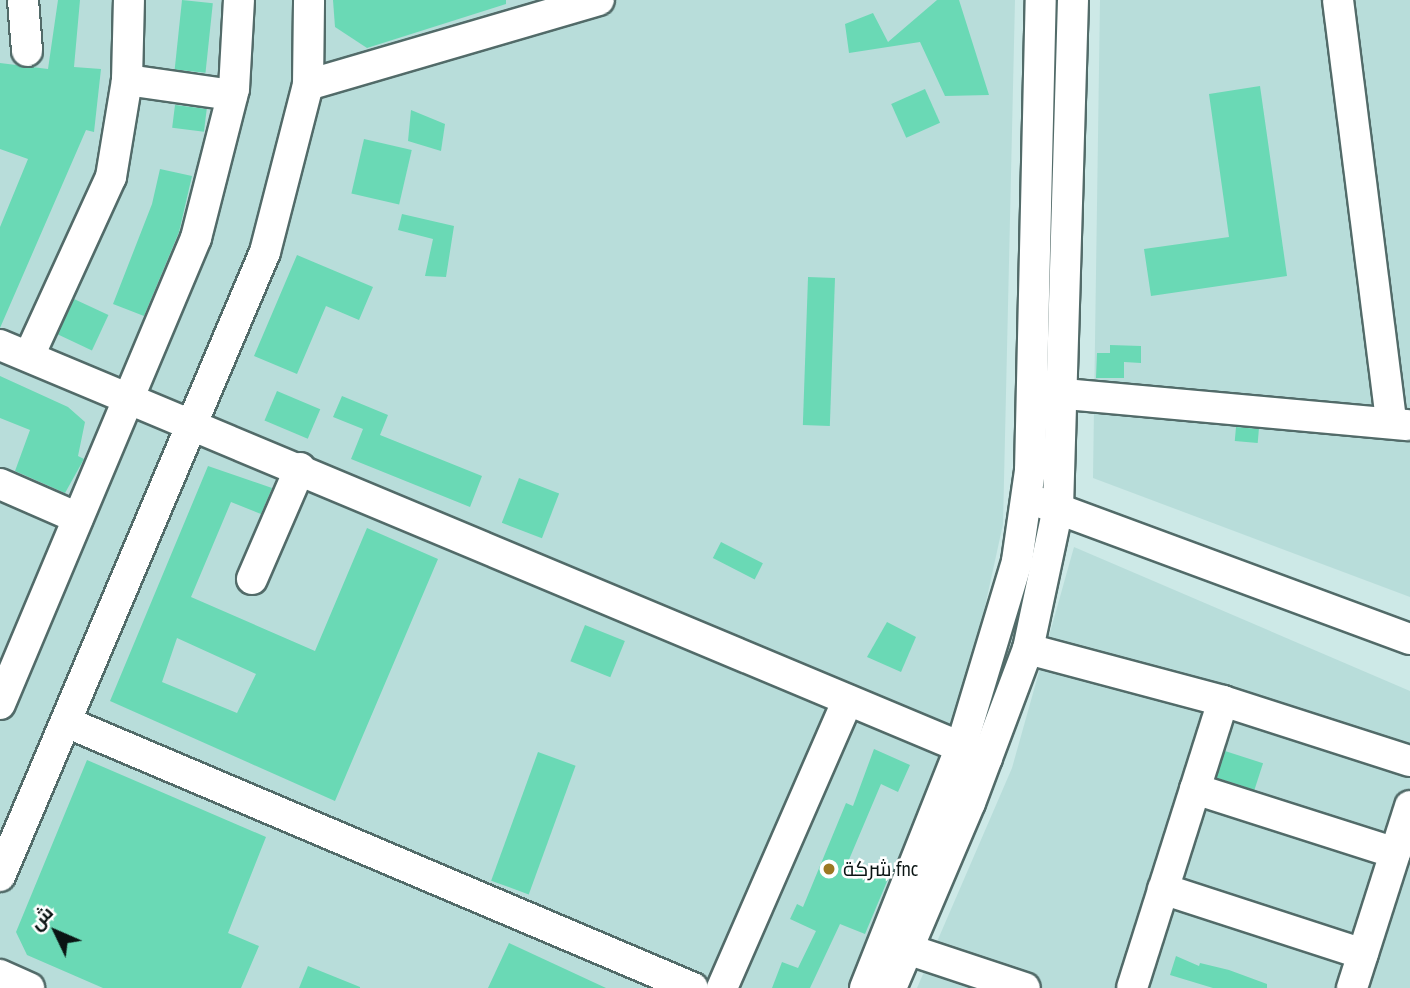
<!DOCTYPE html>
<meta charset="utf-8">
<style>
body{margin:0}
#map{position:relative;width:1410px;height:988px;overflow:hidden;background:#cde9e7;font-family:"PT Sans Narrow",Cairo,sans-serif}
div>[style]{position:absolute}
.built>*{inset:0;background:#b8ddda}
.building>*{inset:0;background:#6ad9b5;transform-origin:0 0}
.roads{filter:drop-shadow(2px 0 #526b69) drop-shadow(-2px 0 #526b69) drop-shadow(0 2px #526b69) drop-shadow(0 -2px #526b69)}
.minor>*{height:30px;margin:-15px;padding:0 15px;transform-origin:15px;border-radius:15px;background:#fff}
.dots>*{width:19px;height:19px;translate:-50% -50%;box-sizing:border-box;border:4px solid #fff;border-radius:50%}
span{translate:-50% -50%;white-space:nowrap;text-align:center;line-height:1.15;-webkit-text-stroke:5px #fff;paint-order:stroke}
.poi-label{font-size:21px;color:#0a1413}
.left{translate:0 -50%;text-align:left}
.north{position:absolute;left:21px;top:897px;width:70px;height:70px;-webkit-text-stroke:5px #fff;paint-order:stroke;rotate:314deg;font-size:19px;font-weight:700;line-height:28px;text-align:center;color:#0a1413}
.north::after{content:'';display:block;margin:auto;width:24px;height:32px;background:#0a1413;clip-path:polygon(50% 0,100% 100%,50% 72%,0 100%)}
</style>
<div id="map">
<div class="built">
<div style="clip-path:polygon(0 0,1015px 0,1003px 524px,948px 776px,857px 988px,0 988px)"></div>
<div style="clip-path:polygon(1100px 0,1410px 0,1410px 597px,1093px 478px)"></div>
<div style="clip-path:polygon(1074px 547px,1410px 691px,1410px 988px,917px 988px,1012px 768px)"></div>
</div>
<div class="building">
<div style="clip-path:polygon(58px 0,80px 0,74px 67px,101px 69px,94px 132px,86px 130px,0 328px,0 227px,28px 159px,0 149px,0 63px,48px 69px)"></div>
<div style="left:182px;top:0;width:31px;height:70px;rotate:6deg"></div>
<div style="clip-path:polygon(333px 0,506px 0,506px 4px,367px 48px,335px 27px)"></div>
<div style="clip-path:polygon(937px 0,959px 0,989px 95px,945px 96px,920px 42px,849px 53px,845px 24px,873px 13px,888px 42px)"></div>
<div style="clip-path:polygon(1260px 86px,1287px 276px,1151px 296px,1144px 249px,1229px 237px,1209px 94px)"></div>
<div style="left:925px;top:89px;width:37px;height:37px;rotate:66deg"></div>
<div style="left:175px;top:105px;width:32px;height:23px;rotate:7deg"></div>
<div style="clip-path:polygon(411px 110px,445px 124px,441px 151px,408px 141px)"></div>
<div style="left:364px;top:139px;width:49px;height:56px;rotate:13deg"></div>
<div style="clip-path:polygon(160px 169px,192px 176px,179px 232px,144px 316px,113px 304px,152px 204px)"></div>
<div style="clip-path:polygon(402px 214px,454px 226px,446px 277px,425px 276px,433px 239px,398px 230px)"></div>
<div style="clip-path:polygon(297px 255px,373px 287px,359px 320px,326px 306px,297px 374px,254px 356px)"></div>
<div style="left:835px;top:278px;width:148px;height:27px;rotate:92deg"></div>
<div style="left:74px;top:299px;width:38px;height:39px;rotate:25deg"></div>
<div style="clip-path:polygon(1110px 345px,1141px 346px,1141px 363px,1124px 362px,1124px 378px,1096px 378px,1097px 353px,1110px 353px)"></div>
<div style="clip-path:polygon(0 376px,68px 407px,85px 422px,78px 456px,84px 459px,65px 493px,15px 471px,30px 430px,0 418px)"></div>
<div style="left:277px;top:391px;width:47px;height:32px;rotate:23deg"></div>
<div style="clip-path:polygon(342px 396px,388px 415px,380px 435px,482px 476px,470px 507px,351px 459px,363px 429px,333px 417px)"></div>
<div style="left:1236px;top:427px;width:23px;height:14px;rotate:5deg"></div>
<div style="clip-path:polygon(evenodd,208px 466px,272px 488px,261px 514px,231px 502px,191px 597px,315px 651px,367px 528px,438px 559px,335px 801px,110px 701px,208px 466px,177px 638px,256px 674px,237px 713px,162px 682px,177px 638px)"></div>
<div style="left:519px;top:478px;width:43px;height:48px;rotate:21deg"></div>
<div style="left:721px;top:542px;width:47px;height:18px;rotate:27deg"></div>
<div style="clip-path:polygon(887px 622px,916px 637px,901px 672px,867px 657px)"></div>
<div style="left:585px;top:625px;width:43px;height:39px;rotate:22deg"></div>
<div style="clip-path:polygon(874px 749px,910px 765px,898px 792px,881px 784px,848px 862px,888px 879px,865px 934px,840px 924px,810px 988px,772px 988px,782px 962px,798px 968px,816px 931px,790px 919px,797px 904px,803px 907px,846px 803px,853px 806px)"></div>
<div style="left:1225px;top:751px;width:40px;height:28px;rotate:18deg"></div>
<div style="left:538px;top:752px;width:40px;height:137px;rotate:20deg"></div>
<div style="clip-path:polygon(87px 760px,266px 837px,228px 933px,259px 946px,241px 988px,103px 988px,27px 955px,16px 932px)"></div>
<div style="clip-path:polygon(509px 943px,606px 988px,488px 988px)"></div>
<div style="clip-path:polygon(1176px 956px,1199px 966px,1200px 963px,1229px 970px,1267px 984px,1267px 988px,1213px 988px,1170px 975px)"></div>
<div style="clip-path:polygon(308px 966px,360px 987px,360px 988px,299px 988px)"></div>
</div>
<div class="roads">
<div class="minor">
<div style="left:23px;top:0;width:51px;rotate:85.5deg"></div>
<div style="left:1338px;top:0;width:424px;rotate:82.8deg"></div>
<div style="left:127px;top:80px;width:106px;rotate:8.1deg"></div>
<div style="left:308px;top:85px;width:303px;rotate:-16.3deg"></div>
<div style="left:0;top:345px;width:1070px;rotate:22.71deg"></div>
<div style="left:29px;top:356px;width:197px;rotate:-65.4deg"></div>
<div style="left:111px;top:177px;width:98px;rotate:-80.6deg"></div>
<div style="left:127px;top:80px;width:80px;rotate:-88.6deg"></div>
<div style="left:1043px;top:392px;width:366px;rotate:5.2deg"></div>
<div style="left:0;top:484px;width:85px;rotate:23.6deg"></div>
<div style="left:1042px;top:503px;width:392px;rotate:20.3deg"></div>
<div style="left:252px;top:579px;width:121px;rotate:-66.6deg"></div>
<div style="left:1028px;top:649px;width:202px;rotate:14.9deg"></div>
<div style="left:1223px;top:701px;width:301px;rotate:107.6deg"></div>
<div style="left:1223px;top:701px;width:196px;rotate:17.8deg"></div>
<div style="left:0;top:704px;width:506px;rotate:-67.19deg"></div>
<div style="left:196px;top:238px;width:154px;rotate:-75.7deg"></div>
<div style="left:234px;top:89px;width:89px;rotate:-86.8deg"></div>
<div style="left:66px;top:722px;width:681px;rotate:22.99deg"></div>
<div style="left:1195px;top:789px;width:210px;rotate:17.7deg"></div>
<div style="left:0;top:876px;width:678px;rotate:-66.99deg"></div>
<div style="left:265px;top:252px;width:172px;rotate:-75.6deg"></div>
<div style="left:308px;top:85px;width:85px;rotate:-89.3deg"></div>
<div style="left:1163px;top:889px;width:210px;rotate:18deg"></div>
<div style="left:907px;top:949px;width:124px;rotate:18.3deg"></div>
<div style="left:0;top:975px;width:32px;rotate:24deg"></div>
<div style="left:722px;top:988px;width:314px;rotate:-66.4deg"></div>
<div style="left:865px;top:988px;width:259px;rotate:-68.3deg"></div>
<div style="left:961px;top:747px;width:194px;rotate:-73.2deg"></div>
<div style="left:1017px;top:561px;width:91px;rotate:-81.8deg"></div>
<div style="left:1030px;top:471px;width:471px;rotate:-88.7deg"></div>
<div style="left:891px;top:988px;width:201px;rotate:-66.9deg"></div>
<div style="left:970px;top:803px;width:165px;rotate:-69.4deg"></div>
<div style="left:1028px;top:649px;width:144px;rotate:-78deg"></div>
<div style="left:1058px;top:508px;width:508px;rotate:-88.31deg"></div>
<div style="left:1352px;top:988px;width:191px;rotate:-72.3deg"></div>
</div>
</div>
<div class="dots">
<div style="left:829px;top:869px;background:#9c7823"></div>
</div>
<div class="poi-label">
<span class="left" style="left:843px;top:869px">شركة fnc</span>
</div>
<div class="north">ش</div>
</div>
